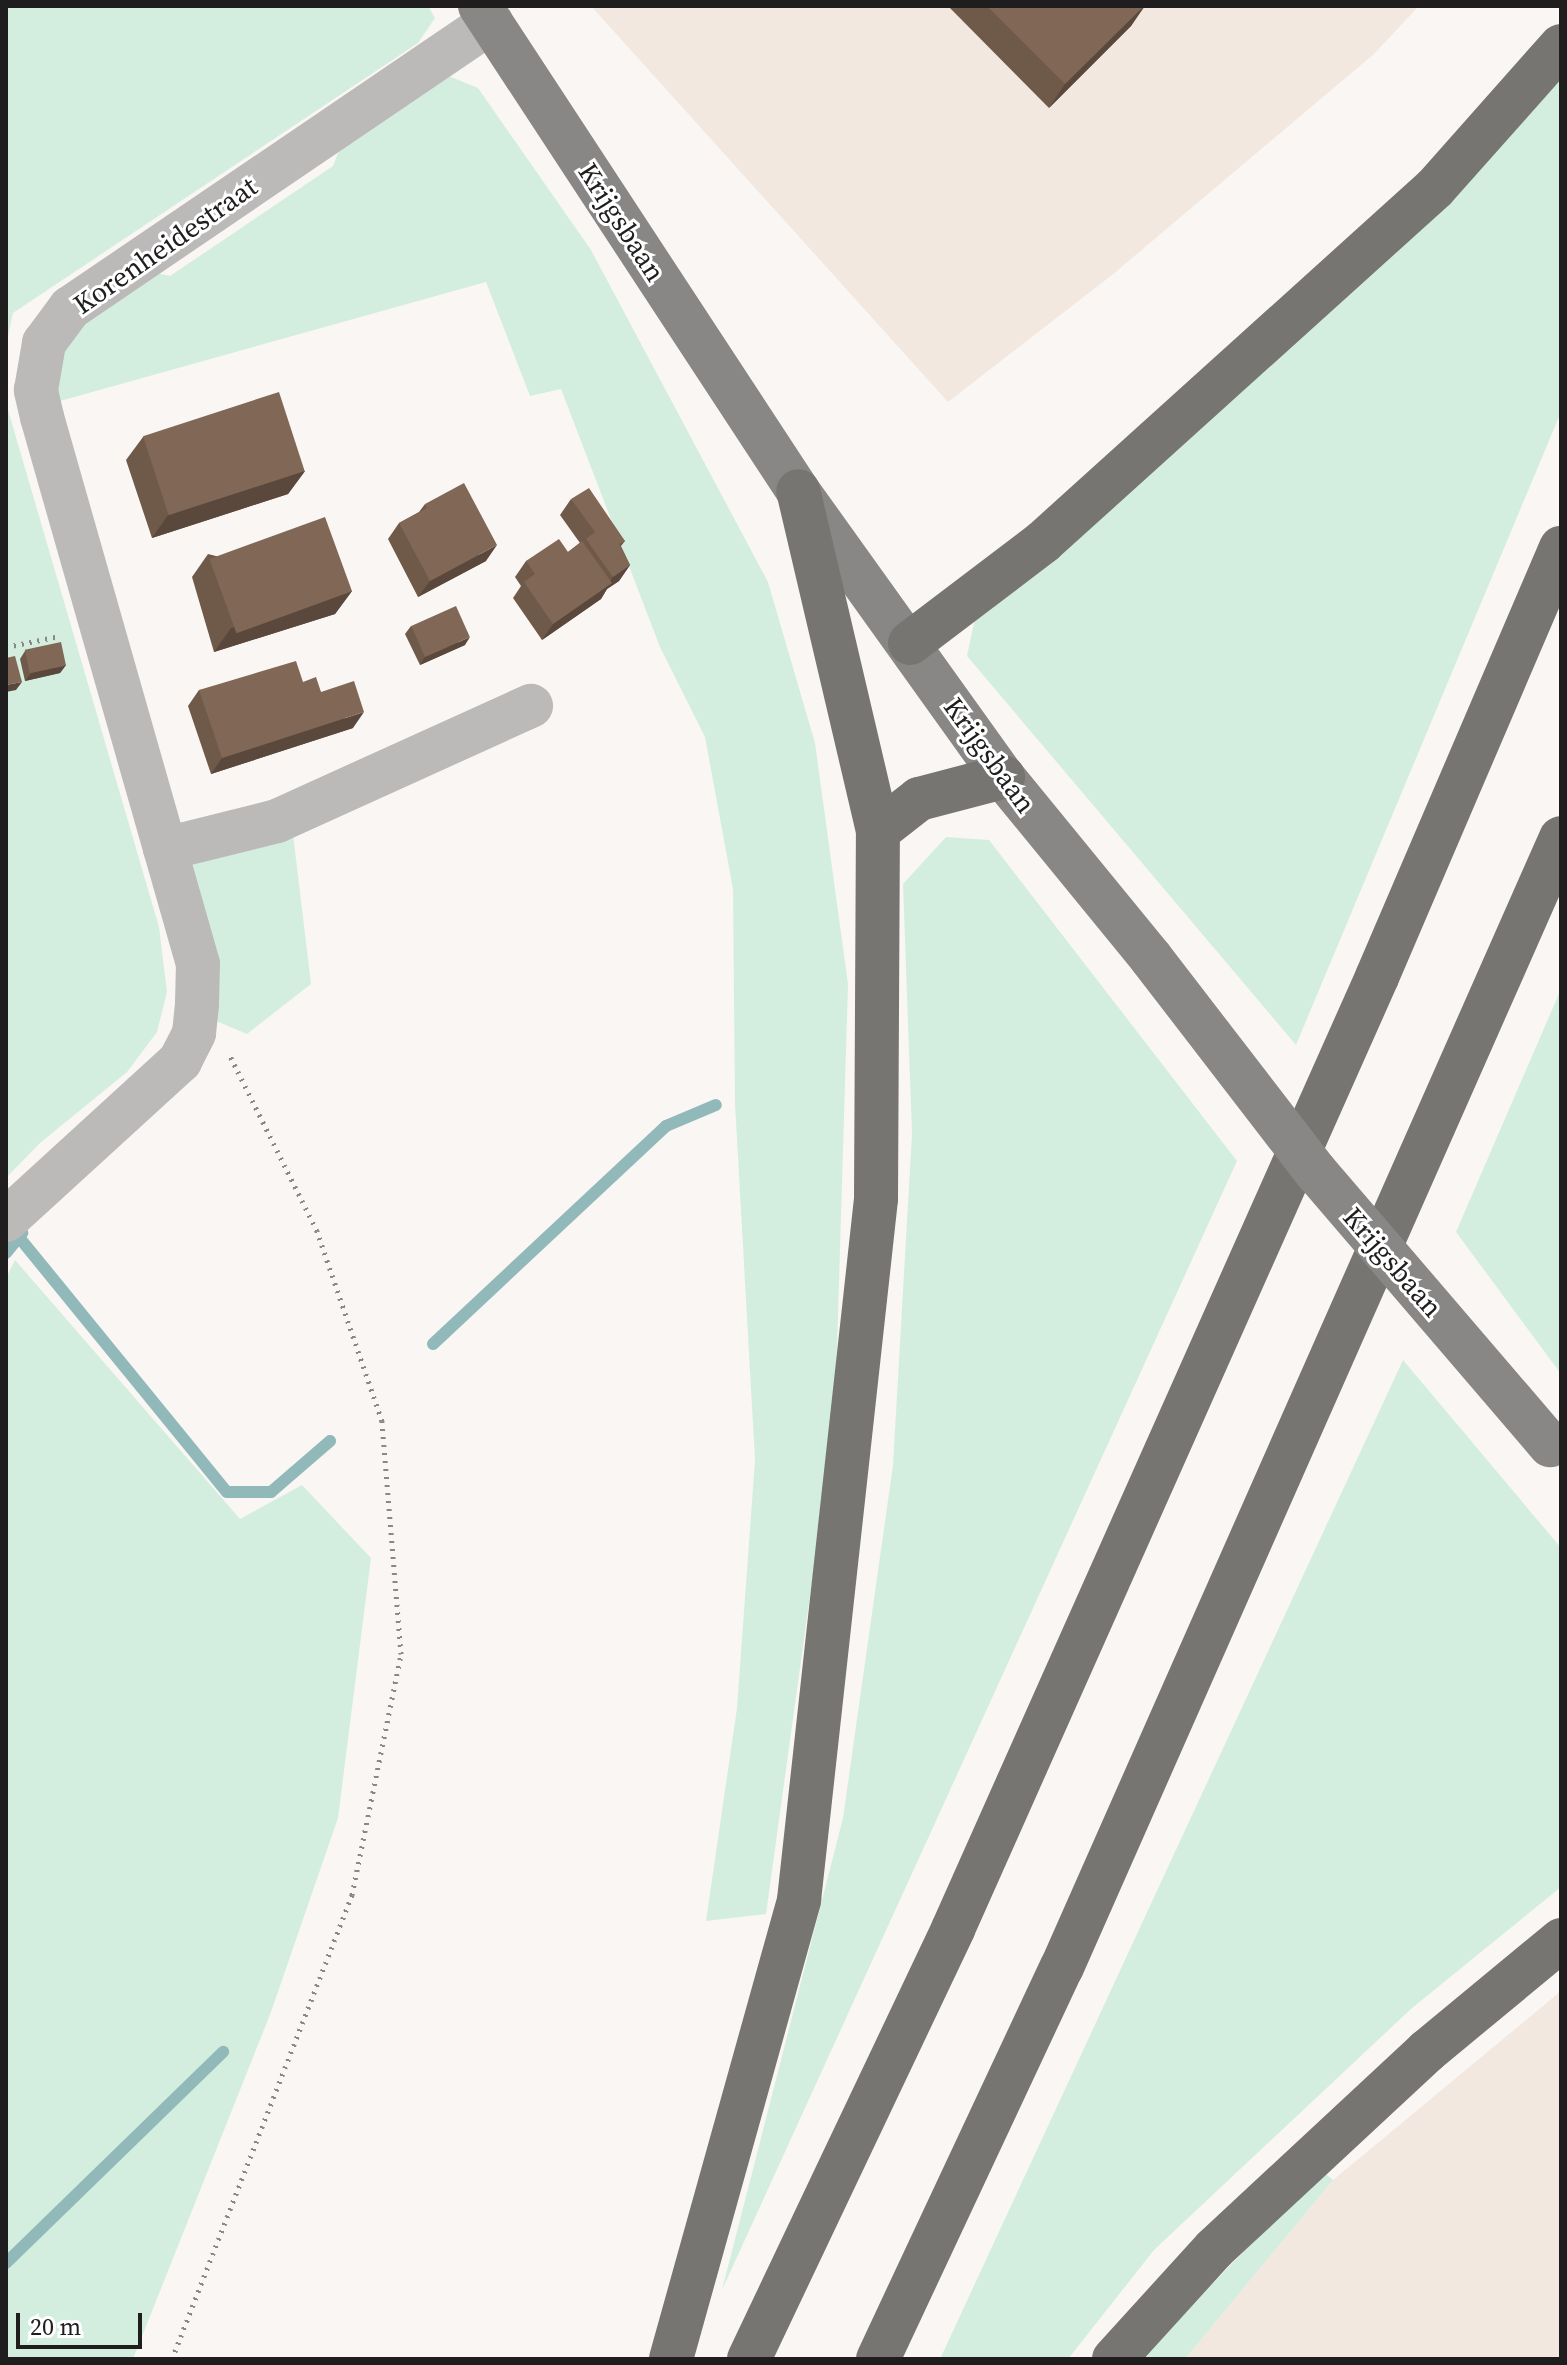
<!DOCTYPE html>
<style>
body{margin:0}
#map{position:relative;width:1567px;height:2365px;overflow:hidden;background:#faf6f4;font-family:"Source Serif 4",serif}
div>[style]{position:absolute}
.built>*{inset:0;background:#f2e8e0}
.green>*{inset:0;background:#d3eedf}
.stream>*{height:12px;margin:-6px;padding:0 6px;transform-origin:6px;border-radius:6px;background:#91b9b9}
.path>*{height:5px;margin-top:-2.5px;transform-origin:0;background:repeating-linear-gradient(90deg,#8a8887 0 2px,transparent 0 8px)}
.minor>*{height:44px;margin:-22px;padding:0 22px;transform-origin:22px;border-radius:22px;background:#bbbab9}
.major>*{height:44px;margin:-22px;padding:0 22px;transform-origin:22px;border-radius:22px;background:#898785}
.highway>*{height:44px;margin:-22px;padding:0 22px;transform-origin:22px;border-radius:22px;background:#767572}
.major-bridge>*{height:44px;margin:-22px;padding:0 22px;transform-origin:22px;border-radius:22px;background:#898785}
.wall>*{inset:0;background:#6f5949}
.shaded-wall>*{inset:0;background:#5a483c}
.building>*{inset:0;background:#816755;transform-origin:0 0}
span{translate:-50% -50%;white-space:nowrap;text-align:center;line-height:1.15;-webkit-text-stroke:6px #fff;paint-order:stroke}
.street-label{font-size:28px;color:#1f1d1d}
.frame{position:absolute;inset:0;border:8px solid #1f1d1d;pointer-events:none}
.scale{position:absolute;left:16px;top:2313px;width:126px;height:36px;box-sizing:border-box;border:4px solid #1f1d1d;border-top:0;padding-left:10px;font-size:24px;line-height:28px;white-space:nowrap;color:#1f1d1d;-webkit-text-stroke:6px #fff;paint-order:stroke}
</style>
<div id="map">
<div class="built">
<div style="clip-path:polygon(591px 6px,1419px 6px,1374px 54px,1112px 275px,948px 402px)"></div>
<div style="clip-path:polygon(1561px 1991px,1561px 2359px,1185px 2359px,1333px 2180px)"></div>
</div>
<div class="green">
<div style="clip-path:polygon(6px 6px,428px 6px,435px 18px,418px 43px,13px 313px,6px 346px)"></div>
<div style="clip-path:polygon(1561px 73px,1561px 412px,1296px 1045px,967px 656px,975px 618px)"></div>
<div style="clip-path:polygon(444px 74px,478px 88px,591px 250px,768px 582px,815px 743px,848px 984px,835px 1415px,766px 1914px,706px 1921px,737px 1708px,755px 1460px,735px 1104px,733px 889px,705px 737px,660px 647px,561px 389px,530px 396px,486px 282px,53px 403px,51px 383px,78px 313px,147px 271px,170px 276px,333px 166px,344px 138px)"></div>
<div style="clip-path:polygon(6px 403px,159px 927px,167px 992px,157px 1032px,127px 1072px,40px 1143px,6px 1178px)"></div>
<div style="clip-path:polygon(293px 834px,311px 984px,247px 1034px,216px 1021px,192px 865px)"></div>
<div style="clip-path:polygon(946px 837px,989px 840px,1237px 1161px,722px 2290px,843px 1818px,893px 1465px,912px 1134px,903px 884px)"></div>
<div style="clip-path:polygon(1561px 989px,1561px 1374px,1456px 1232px)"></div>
<div style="clip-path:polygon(15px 1260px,240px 1519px,302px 1485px,371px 1558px,338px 1818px,271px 2012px,133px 2359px,6px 2359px,6px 1278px)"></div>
<div style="clip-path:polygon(1403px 1360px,1561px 1548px,1561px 1887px,1412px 2008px,1154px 2250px,1068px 2359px,940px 2359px)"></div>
<div style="clip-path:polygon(1321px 2170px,1333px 2180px,1185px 2359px,1141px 2359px)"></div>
</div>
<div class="stream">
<div style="left:18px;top:1236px;width:330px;rotate:50.8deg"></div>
<div style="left:227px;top:1492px;width:44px"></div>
<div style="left:271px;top:1492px;width:78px;rotate:-40.8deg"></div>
<div style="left:6px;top:1253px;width:26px;rotate:-51deg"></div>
<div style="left:433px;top:1344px;width:319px;rotate:-43.1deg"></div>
<div style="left:666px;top:1126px;width:54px;rotate:-22.8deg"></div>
<div style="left:6px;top:2263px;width:303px;rotate:-44.2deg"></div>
</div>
<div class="path">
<div style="left:6px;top:647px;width:55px;rotate:-11.5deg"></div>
<div style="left:172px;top:2359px;width:498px;rotate:-68.8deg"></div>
<div style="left:352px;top:1895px;width:246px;rotate:-78.5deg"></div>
<div style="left:401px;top:1654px;width:234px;rotate:-94.7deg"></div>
<div style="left:382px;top:1421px;width:201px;rotate:-108.9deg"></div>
<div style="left:317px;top:1231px;width:195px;rotate:-116.4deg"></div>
</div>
<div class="minor">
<div style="left:165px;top:849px;width:115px;rotate:-14deg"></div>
<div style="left:277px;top:821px;width:279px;rotate:-24.4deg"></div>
<div style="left:6px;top:1220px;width:236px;rotate:-42.4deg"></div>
<div style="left:180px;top:1061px;width:31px;rotate:-63deg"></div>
<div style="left:194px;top:1033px;width:29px;rotate:-84deg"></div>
<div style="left:197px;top:1004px;width:40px;rotate:-88.6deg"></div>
<div style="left:198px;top:964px;width:569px;rotate:-105.92deg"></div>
<div style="left:42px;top:417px;width:28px;rotate:-103deg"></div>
<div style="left:36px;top:390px;width:48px;rotate:-80.3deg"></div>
<div style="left:44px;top:343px;width:44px;rotate:-53.4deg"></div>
<div style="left:70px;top:308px;width:509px;rotate:-34.19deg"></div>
</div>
<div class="major">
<div style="left:480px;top:6px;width:580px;rotate:56.75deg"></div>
<div style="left:798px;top:491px;width:352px;rotate:54.4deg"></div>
<div style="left:1003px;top:777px;width:234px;rotate:50.7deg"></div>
</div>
<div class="highway">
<div style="left:910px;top:643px;width:167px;rotate:-37.2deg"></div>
<div style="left:1043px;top:542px;width:528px;rotate:-42.08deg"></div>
<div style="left:1435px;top:188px;width:190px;rotate:-48.4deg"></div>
<div style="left:878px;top:831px;width:52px;rotate:-38deg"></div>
<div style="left:919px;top:799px;width:87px;rotate:-14.7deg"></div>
<div style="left:671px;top:2359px;width:477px;rotate:-74.4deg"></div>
<div style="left:799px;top:1900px;width:705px;rotate:-83.73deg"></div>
<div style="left:876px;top:1199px;width:368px;rotate:-89.7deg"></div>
<div style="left:878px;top:831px;width:349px;rotate:-103.2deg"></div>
<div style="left:749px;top:2359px;width:476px;rotate:-64.6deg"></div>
<div style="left:953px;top:1929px;width:1042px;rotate:-65.99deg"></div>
<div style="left:1377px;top:977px;width:467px;rotate:-66.8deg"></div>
<div style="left:878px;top:2359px;width:433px;rotate:-64.9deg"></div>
<div style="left:1062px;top:1967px;width:1234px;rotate:-66.16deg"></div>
<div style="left:1114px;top:2359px;width:149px;rotate:-47.7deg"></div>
<div style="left:1214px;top:2249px;width:291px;rotate:-42.9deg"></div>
<div style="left:1427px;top:2051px;width:174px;rotate:-39.6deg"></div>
</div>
<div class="major-bridge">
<div style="left:1151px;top:958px;width:270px;rotate:52.4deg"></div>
<div style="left:1316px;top:1172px;width:360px;rotate:49.4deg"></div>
</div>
<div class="wall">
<div style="clip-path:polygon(948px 6px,1145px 6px,1131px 26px,1049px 108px)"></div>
<div style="clip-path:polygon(143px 437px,305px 471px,288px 494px,152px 538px,126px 460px)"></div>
<div style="clip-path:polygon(571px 499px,625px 541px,621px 546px,630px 565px,619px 581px,607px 589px,601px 599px,542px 640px,513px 598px,521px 586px,515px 577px,526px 561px,568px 552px,580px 543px,560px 515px)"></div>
<div style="clip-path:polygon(425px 504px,486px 561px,418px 597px,388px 539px,399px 523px,419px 512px)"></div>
<div style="clip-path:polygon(208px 554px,352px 591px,335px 614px,214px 652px,192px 577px)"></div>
<div style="clip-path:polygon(411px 626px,465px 645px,420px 665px,405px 634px)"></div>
<div style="clip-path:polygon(25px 651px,66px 665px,60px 673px,25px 681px,20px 659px)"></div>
<div style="clip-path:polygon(303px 682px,321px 692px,353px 728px,211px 774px,188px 706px,199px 690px)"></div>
</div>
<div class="shaded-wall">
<div style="clip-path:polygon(1144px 6px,1131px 26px,1049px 108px,1065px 84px)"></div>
<div style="clip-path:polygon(305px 471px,288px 494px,152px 538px,168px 515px)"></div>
<div style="clip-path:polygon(497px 545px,486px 561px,418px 597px,430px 581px)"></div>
<div style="clip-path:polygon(630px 565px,619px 581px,607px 589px,601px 599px,542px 640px,553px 624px,606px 587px,613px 577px)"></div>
<div style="clip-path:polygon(352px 591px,335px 614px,214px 652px,231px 628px)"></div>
<div style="clip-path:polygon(470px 637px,465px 645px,420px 665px,425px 657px)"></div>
<div style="clip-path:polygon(66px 665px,60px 673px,25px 681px,31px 673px)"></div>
<div style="clip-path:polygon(22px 682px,16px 690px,6px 692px,6px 685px)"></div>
<div style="clip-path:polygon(364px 712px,353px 728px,211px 774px,222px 758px)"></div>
</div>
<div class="building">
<div style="clip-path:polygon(987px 6px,1144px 6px,1065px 84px)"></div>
<div style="left:279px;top:392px;width:83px;height:143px;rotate:72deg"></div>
<div style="clip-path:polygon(464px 483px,497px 545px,430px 581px,399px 523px,427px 508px,425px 504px)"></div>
<div style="clip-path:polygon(589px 488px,625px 541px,619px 544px,630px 565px,613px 577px,586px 539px,595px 532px,571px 499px)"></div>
<div style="left:325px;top:517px;width:79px;height:123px;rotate:70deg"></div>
<div style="clip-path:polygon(559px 539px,568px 552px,582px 541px,612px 583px,553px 624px,524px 582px,535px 574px,526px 561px)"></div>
<div style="left:456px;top:606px;width:34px;height:49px;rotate:66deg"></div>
<div style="left:61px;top:642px;width:24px;height:37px;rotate:78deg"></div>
<div style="clip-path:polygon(15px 656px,22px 682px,6px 685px,6px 658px)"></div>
<div style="clip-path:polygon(296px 661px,303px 682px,316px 677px,321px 692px,354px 681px,364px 712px,222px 758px,199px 690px)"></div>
</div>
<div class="street-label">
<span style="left:622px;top:222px;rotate:57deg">Krijgsbaan</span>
<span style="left:165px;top:245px;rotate:-35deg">Korenheidestraat</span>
<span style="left:990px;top:755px;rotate:54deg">Krijgsbaan</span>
<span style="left:1393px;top:1262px;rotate:49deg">Krijgsbaan</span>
</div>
<div class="frame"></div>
<div class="scale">20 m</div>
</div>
